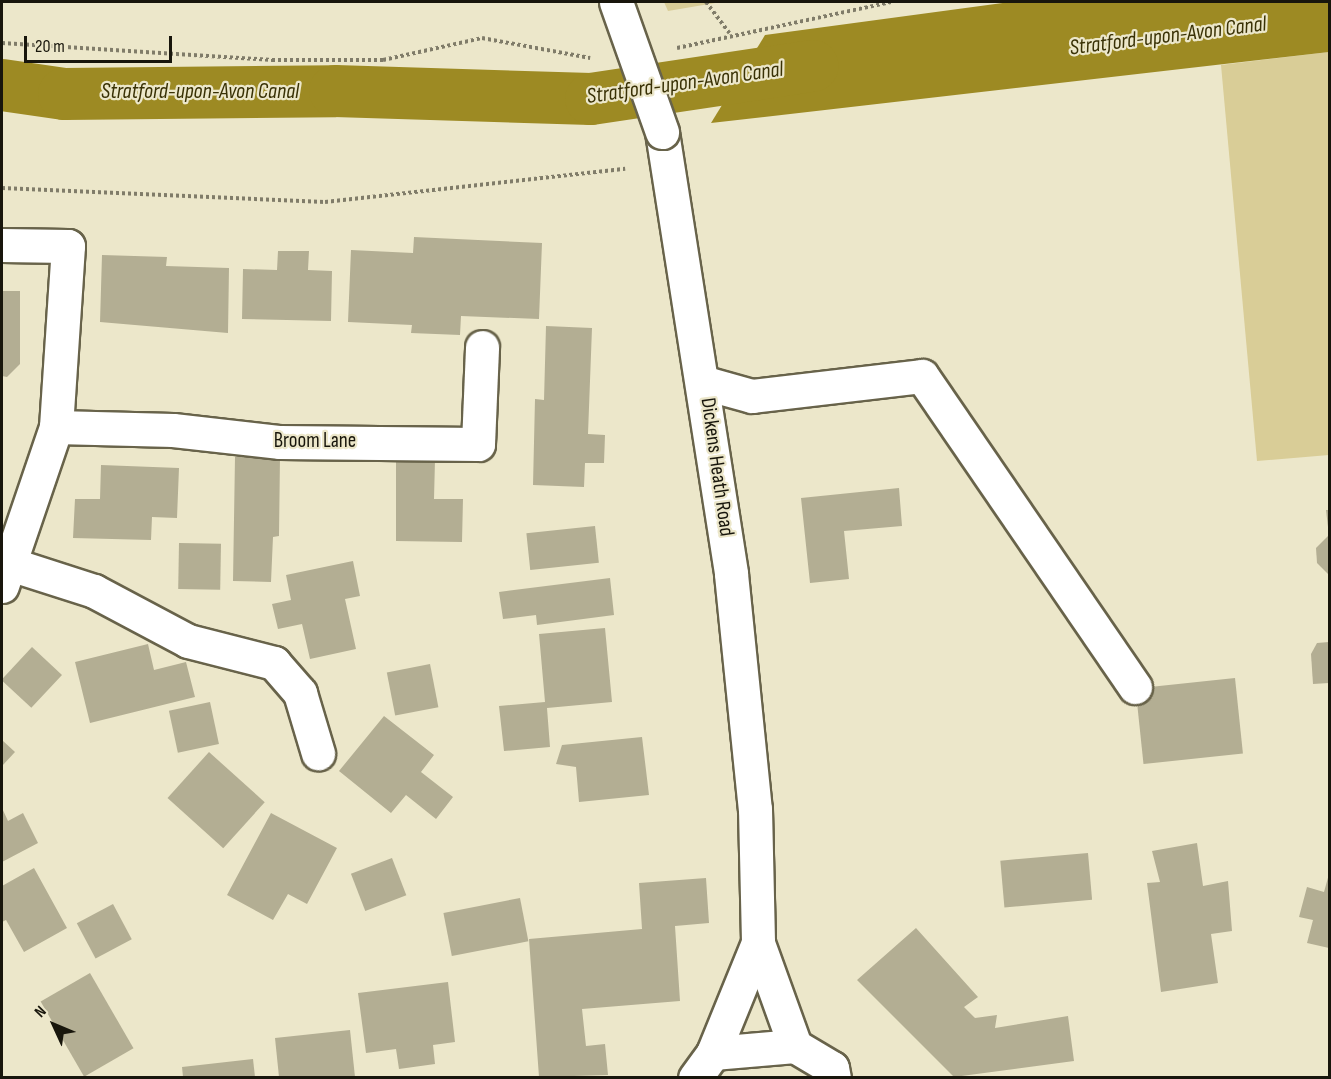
<!DOCTYPE html>
<style>
body{margin:0}
#map{position:relative;width:1331px;height:1079px;overflow:hidden;background:#ece7ca;font-family:"Sofia Sans Condensed",sans-serif}
div>[style]{position:absolute}
.green>*{inset:0;background:#d9cd97}
.water>*{inset:0;background:#9d8a23}
.canal>*{height:52px;margin:-26px;padding:0 26px;transform-origin:26px;border-radius:26px;background:#9d8a23}
.building>*{inset:0;background:#b3ae93;transform-origin:0 0}
.path>*{height:4px;margin-top:-2px;transform-origin:0;background:repeating-linear-gradient(90deg,#807c69 0 3px,transparent 0 6px)}
.roads{filter:drop-shadow(2px 0 #68634a) drop-shadow(-2px 0 #68634a) drop-shadow(0 2px #68634a) drop-shadow(0 -2px #68634a)}
.minor>*{height:33px;margin:-16.5px;padding:0 16.5px;transform-origin:16.5px;border-radius:16.5px;background:#fff}
.bridges{filter:drop-shadow(2px 0 #68634a) drop-shadow(-2px 0 #68634a) drop-shadow(0 2px #68634a) drop-shadow(0 -2px #68634a)}
.minor-bridge>*{height:33px;margin:-16.5px;padding:0 16.5px;transform-origin:16.5px;border-radius:16.5px;background:#fff}
span{translate:-50% -50%;white-space:nowrap;text-align:center;line-height:1.15;-webkit-text-stroke:4.5px #ece7ca;paint-order:stroke}
.street-label{font-size:21px;color:#18160c}
.water-label{font-size:22px;color:#393105;font-style:italic}
.frame{position:absolute;inset:0;border:3px solid #18160c;pointer-events:none}
.north{position:absolute;left:24px;top:995px;width:60px;height:60px;-webkit-text-stroke:4px #ece7ca;paint-order:stroke;rotate:314deg;font-size:16px;font-weight:700;line-height:24px;text-align:center;color:#18160c}
.north::after{content:'';display:block;margin:auto;width:21px;height:27px;background:#18160c;clip-path:polygon(50% 0,100% 100%,50% 72%,0 100%)}
.scale{position:absolute;left:24px;top:36px;width:148px;height:27px;box-sizing:border-box;border:3px solid #18160c;border-top:0;padding-left:8px;font-size:18px;line-height:21px;white-space:nowrap;color:#18160c;-webkit-text-stroke:4px #ece7ca;paint-order:stroke}
</style>
<div id="map">
<div class="green">
<div style="clip-path:polygon(664px 2px,721px 2px,668px 11px)"></div>
<div style="clip-path:polygon(1329px 52px,1329px 455px,1257px 461px,1221px 65px)"></div>
</div>
<div class="water">
<div style="clip-path:polygon(1010px 2px,1329px 2px,1329px 52px,711px 123px,765px 35px)"></div>
</div>
<div class="canal">
<div style="left:2px;top:85px;width:63px;rotate:8.3deg"></div>
<div style="left:64px;top:94px;width:271px;rotate:-0.6deg"></div>
<div style="left:335px;top:91px;width:256px;rotate:1.8deg"></div>
<div style="left:591px;top:99px;width:224px;rotate:-8.5deg"></div>
</div>
<div class="building">
<div style="clip-path:polygon(414px 237px,542px 243px,539px 319px,461px 316px,460px 335px,411px 333px,412px 325px,348px 322px,351px 250px,413px 253px)"></div>
<div style="clip-path:polygon(278px 251px,309px 251px,308px 270px,332px 271px,331px 321px,242px 319px,243px 269px,277px 270px)"></div>
<div style="clip-path:polygon(102px 255px,167px 257px,166px 266px,229px 268px,228px 333px,100px 322px)"></div>
<div style="clip-path:polygon(2px 291px,20px 291px,20px 364px,7px 377px,2px 376px)"></div>
<div style="clip-path:polygon(546px 326px,592px 328px,588px 434px,605px 435px,604px 463px,585px 463px,584px 487px,533px 485px,535px 399px,544px 400px)"></div>
<div style="clip-path:polygon(235px 457px,280px 457px,279px 536px,273px 537px,271px 582px,233px 581px)"></div>
<div style="clip-path:polygon(396px 460px,435px 460px,434px 499px,463px 499px,462px 542px,396px 541px)"></div>
<div style="clip-path:polygon(101px 465px,179px 468px,177px 518px,152px 517px,151px 540px,73px 538px,75px 499px,100px 499px)"></div>
<div style="clip-path:polygon(899px 488px,902px 526px,844px 531px,849px 579px,810px 583px,801px 498px)"></div>
<div style="clip-path:polygon(1326px 510px,1329px 510px,1329px 527px,1328px 527px)"></div>
<div style="left:595px;top:526px;width:37px;height:69px;rotate:84deg"></div>
<div style="clip-path:polygon(1329px 535px,1329px 575px,1317px 563px,1316px 548px)"></div>
<div style="left:179px;top:543px;width:42px;height:46px;rotate:1deg"></div>
<div style="clip-path:polygon(353px 561px,360px 596px,345px 599px,356px 649px,310px 659px,302px 624px,278px 629px,272px 604px,291px 600px,286px 575px)"></div>
<div style="clip-path:polygon(610px 578px,614px 615px,537px 625px,536px 615px,503px 619px,499px 592px)"></div>
<div style="clip-path:polygon(605px 628px,612px 702px,547px 708px,550px 747px,504px 751px,499px 706px,545px 702px,539px 634px)"></div>
<div style="clip-path:polygon(1329px 642px,1329px 683px,1313px 684px,1311px 654px,1317px 643px)"></div>
<div style="clip-path:polygon(148px 644px,154px 670px,186px 662px,195px 697px,90px 723px,75px 662px)"></div>
<div style="left:32px;top:647px;width:41px;height:45px;rotate:43deg"></div>
<div style="left:430px;top:664px;width:44px;height:44px;rotate:79deg"></div>
<div style="left:1235px;top:678px;width:76px;height:100px;rotate:84deg"></div>
<div style="left:210px;top:702px;width:43px;height:42px;rotate:78deg"></div>
<div style="clip-path:polygon(384px 716px,434px 755px,421px 772px,453px 797px,436px 819px,406px 795px,391px 813px,339px 771px)"></div>
<div style="clip-path:polygon(642px 737px,649px 795px,579px 802px,576px 767px,556px 764px,562px 745px)"></div>
<div style="clip-path:polygon(2px 740px,15px 752px,2px 766px)"></div>
<div style="left:209px;top:752px;width:75px;height:62px;rotate:42deg"></div>
<div style="clip-path:polygon(2px 808px,8px 821px,23px 813px,38px 843px,2px 862px)"></div>
<div style="clip-path:polygon(271px 813px,337px 848px,307px 904px,288px 894px,273px 920px,227px 895px)"></div>
<div style="clip-path:polygon(1197px 843px,1203px 886px,1228px 881px,1232px 931px,1211px 934px,1218px 983px,1161px 992px,1147px 883px,1160px 882px,1152px 851px)"></div>
<div style="left:1088px;top:853px;width:47px;height:88px;rotate:85deg"></div>
<div style="left:392px;top:858px;width:40px;height:44px;rotate:69deg"></div>
<div style="clip-path:polygon(34px 868px,67px 928px,24px 952px,6px 920px,2px 922px,2px 886px)"></div>
<div style="clip-path:polygon(1329px 874px,1329px 948px,1307px 943px,1313px 920px,1299px 917px,1307px 887px,1324px 892px)"></div>
<div style="clip-path:polygon(706px 878px,709px 923px,675px 926px,680px 1001px,582px 1009px,586px 1046px,605px 1044px,608px 1075px,539px 1077px,529px 939px,642px 929px,639px 883px)"></div>
<div style="left:520px;top:898px;width:44px;height:78px;rotate:79deg"></div>
<div style="left:113px;top:904px;width:40px;height:41px;rotate:62deg"></div>
<div style="clip-path:polygon(916px 928px,978px 997px,964px 1007px,975px 1018px,997px 1015px,995px 1028px,1068px 1016px,1074px 1061px,954px 1077px,857px 980px)"></div>
<div style="left:90px;top:973px;width:87px;height:57px;rotate:60deg"></div>
<div style="clip-path:polygon(448px 982px,455px 1042px,433px 1045px,435px 1064px,399px 1069px,396px 1049px,366px 1053px,358px 993px)"></div>
<div style="clip-path:polygon(350px 1030px,355px 1077px,279px 1077px,275px 1038px)"></div>
<div style="clip-path:polygon(253px 1059px,255px 1077px,183px 1077px,182px 1067px)"></div>
</div>
<div class="path">
<div style="left:706px;top:2px;width:39px;rotate:53deg"></div>
<div style="left:2px;top:43px;width:271px;rotate:3.6deg"></div>
<div style="left:272px;top:60px;width:111px"></div>
<div style="left:383px;top:60px;width:101px;rotate:-12.5deg"></div>
<div style="left:482px;top:38px;width:110px;rotate:10.5deg"></div>
<div style="left:677px;top:48px;width:220px;rotate:-12.1deg"></div>
<div style="left:2px;top:188px;width:323px;rotate:2.5deg"></div>
<div style="left:325px;top:202px;width:302px;rotate:-6.3deg"></div>
</div>
<div class="roads">
<div class="minor">
<div style="left:662px;top:132px;width:447px;rotate:81.1deg"></div>
<div style="left:731px;top:574px;width:236px;rotate:84.2deg"></div>
<div style="left:755px;top:809px;width:134px;rotate:88.7deg"></div>
<div style="left:758px;top:943px;width:109px;rotate:70.2deg"></div>
<div style="left:2px;top:245px;width:66px;rotate:0.9deg"></div>
<div style="left:68px;top:246px;width:181px;rotate:93.8deg"></div>
<div style="left:56px;top:427px;width:168px;rotate:108.8deg"></div>
<div style="left:705px;top:383px;width:49px;rotate:15.5deg"></div>
<div style="left:752px;top:396px;width:171px;rotate:-6.7deg"></div>
<div style="left:922px;top:376px;width:377px;rotate:55.6deg"></div>
<div style="left:56px;top:427px;width:117px;rotate:1.5deg"></div>
<div style="left:173px;top:430px;width:108px;rotate:6.4deg"></div>
<div style="left:280px;top:442px;width:198px;rotate:0.6deg"></div>
<div style="left:478px;top:444px;width:97px;rotate:-87.6deg"></div>
<div style="left:10px;top:564px;width:88px;rotate:17.8deg"></div>
<div style="left:94px;top:591px;width:106px;rotate:28deg"></div>
<div style="left:188px;top:641px;width:89px;rotate:14.3deg"></div>
<div style="left:274px;top:663px;width:40px;rotate:49deg"></div>
<div style="left:300px;top:693px;width:63px;rotate:73.3deg"></div>
<div style="left:713px;top:1053px;width:119px;rotate:-67.8deg"></div>
<div style="left:695px;top:1078px;width:31px;rotate:-54deg"></div>
<div style="left:713px;top:1053px;width:82px;rotate:-4.9deg"></div>
<div style="left:795px;top:1046px;width:43px;rotate:30.7deg"></div>
<div style="left:832px;top:1068px;width:10px;rotate:79deg"></div>
</div>
</div>
<div class="bridges">
<div class="minor-bridge">
<div style="left:616px;top:2px;width:138px;rotate:70.5deg"></div>
</div>
</div>
<div class="street-label">
<span style="left:315px;top:441px">Broom Lane</span>
<span style="left:717px;top:467px;rotate:82deg">Dickens Heath Road</span>
</div>
<div class="water-label">
<span style="left:1168px;top:36px;rotate:-7deg">Stratford-upon-Avon Canal</span>
<span style="left:685px;top:83px;rotate:-8deg">Stratford-upon-Avon Canal</span>
<span style="left:200px;top:92px">Stratford-upon-Avon Canal</span>
</div>
<div class="frame"></div>
<div class="north">N</div>
<div class="scale">20 m</div>
</div>
